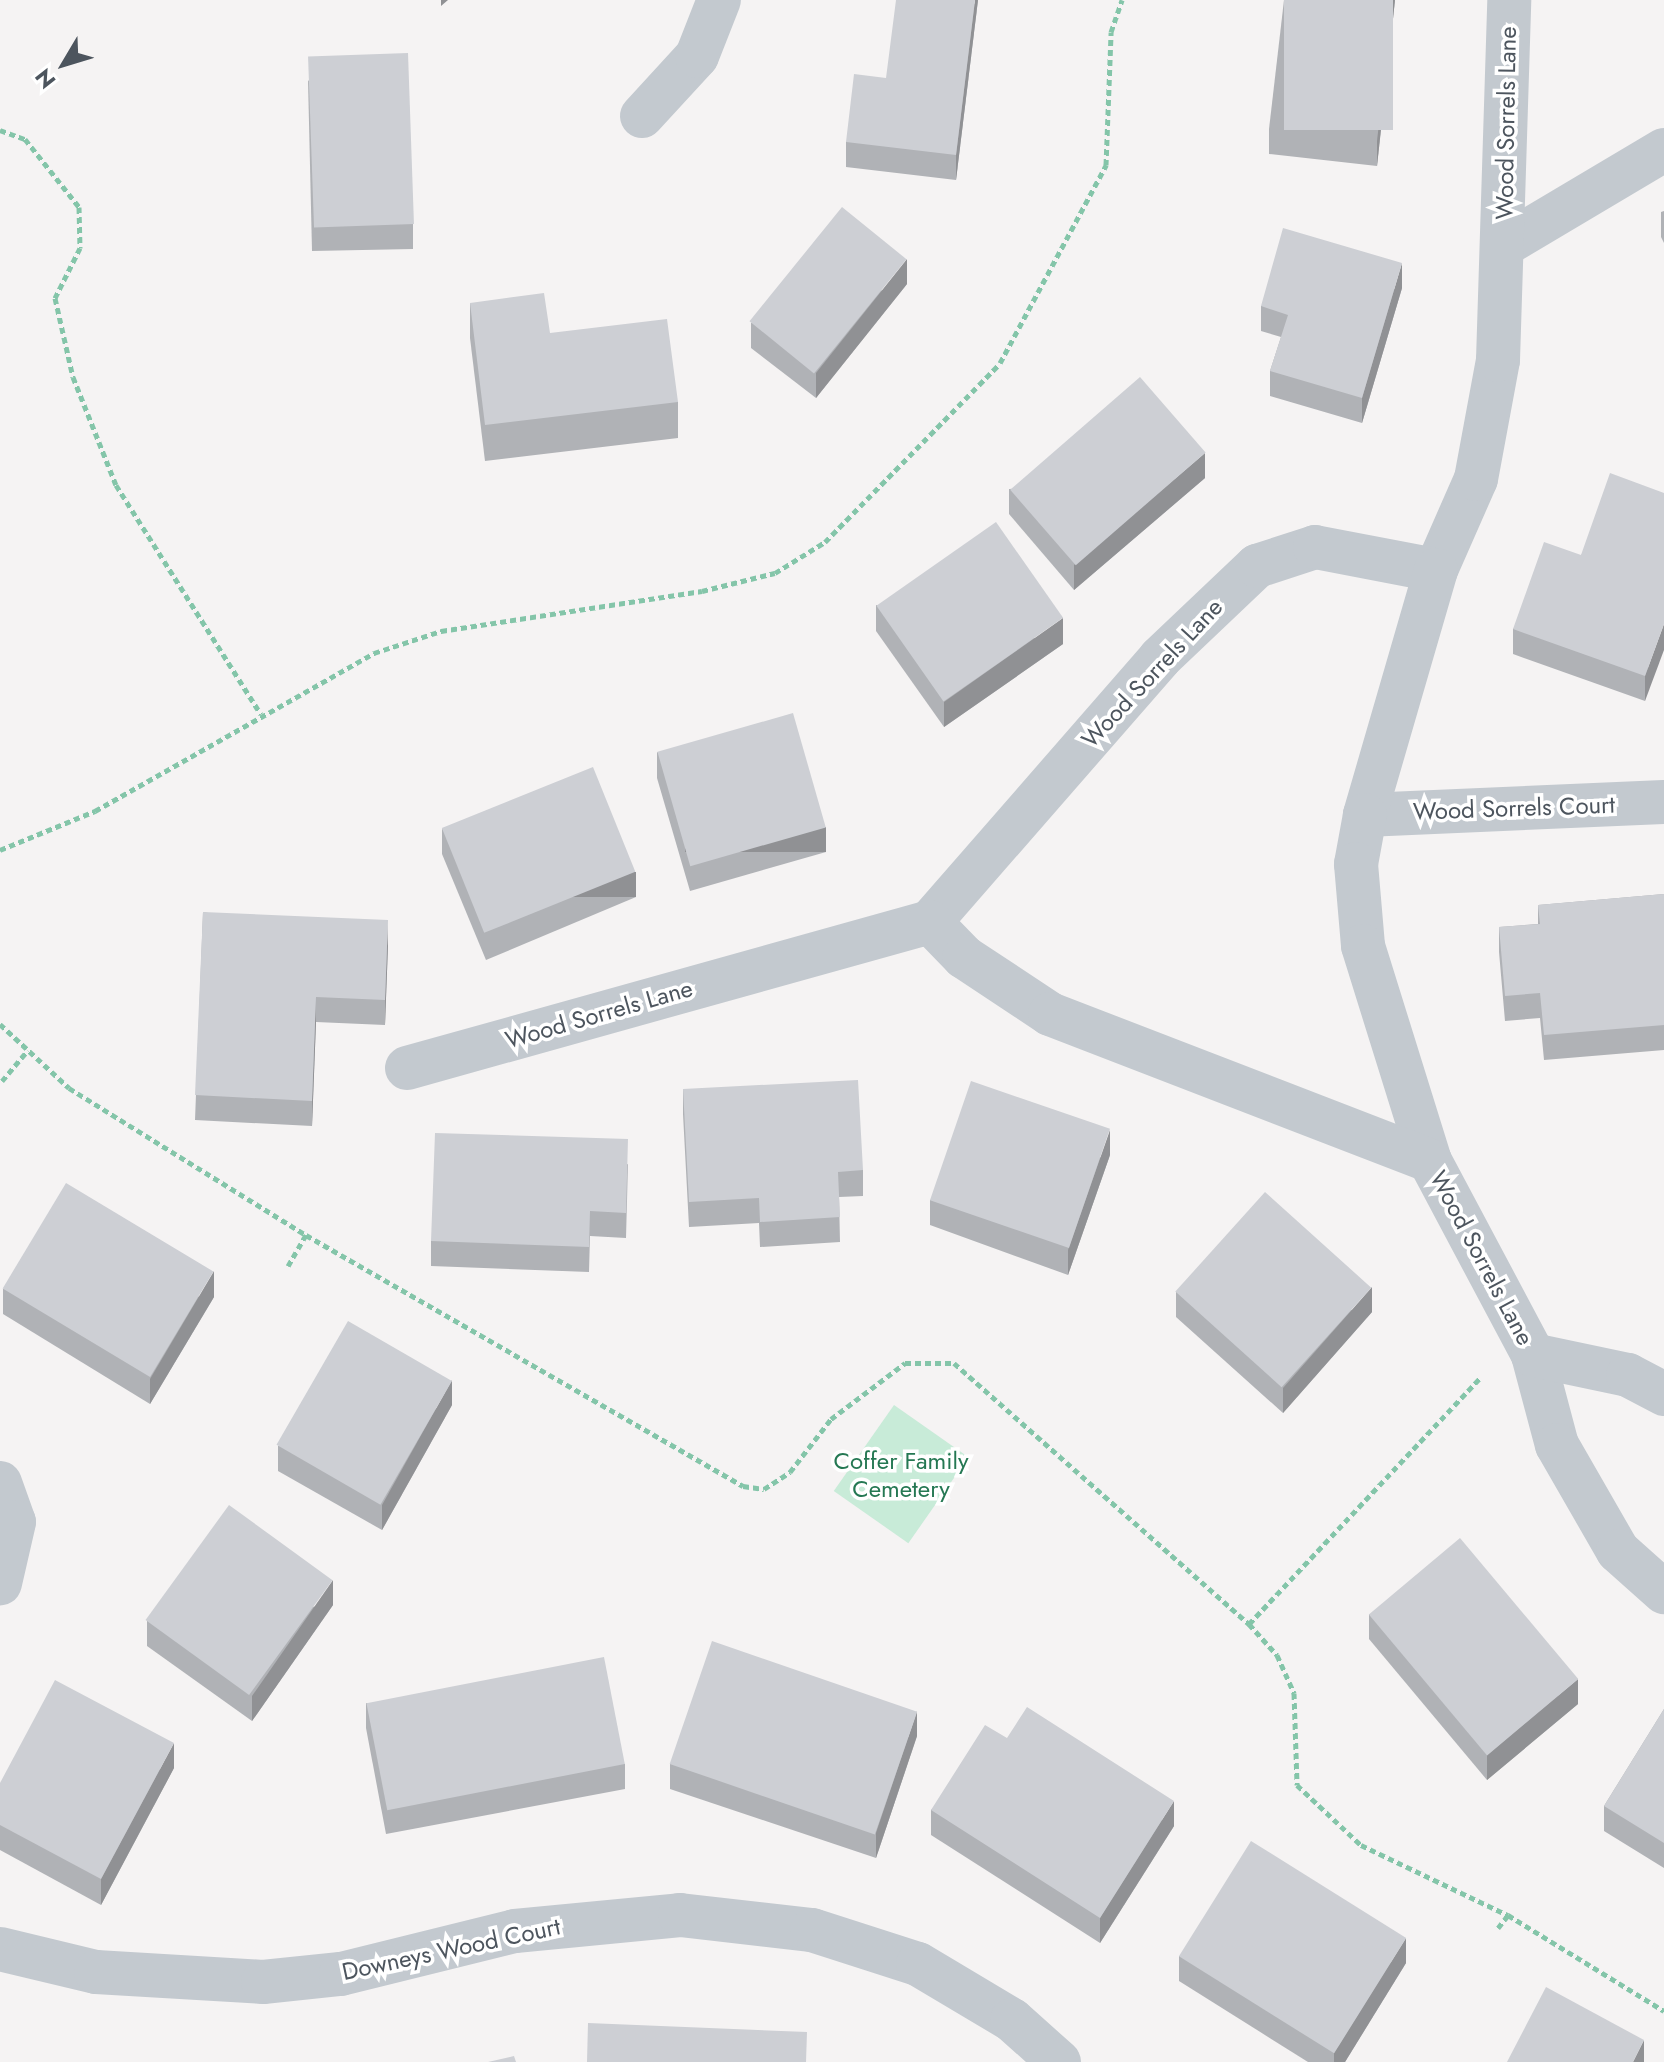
<!DOCTYPE html>
<style>
body{margin:0}
#map{position:relative;width:1664px;height:2062px;overflow:hidden;background:#f5f3f3;font-family:Jost,sans-serif}
div>[style]{position:absolute}
.green>*{inset:0;background:#c8ebd8;transform-origin:0 0}
.path>*{height:5px;margin-top:-2.5px;transform-origin:0;background:repeating-linear-gradient(90deg,#84c5a9 0 6px,transparent 0 10px)}
.minor>*{height:44px;margin:-22px;padding:0 22px;transform-origin:22px;border-radius:22px;background:#c3c9cf}
.wall>*{inset:0;background:#b0b2b6}
.shaded-wall>*{inset:0;background:#909194;transform-origin:0 0}
.building>*{inset:0;background:#cdcfd4;transform-origin:0 0}
span{translate:-50% -50%;white-space:nowrap;text-align:center;line-height:1.15;-webkit-text-stroke:7px #fff;paint-order:stroke}
.street-label{font-size:24px;color:#4d555e}
.park-label{font-size:24px;color:#257853}
.north{position:absolute;left:24px;top:24px;width:80px;height:80px;-webkit-text-stroke:6px #fff;paint-order:stroke;rotate:232deg;font-size:22px;font-weight:700;line-height:32px;text-align:center;color:#4d555e}
.north::after{content:'';display:block;margin:auto;width:28px;height:36px;background:#4d555e;clip-path:polygon(50% 0,100% 100%,50% 72%,0 100%)}
</style>
<div id="map">
<div class="green">
<div style="left:894px;top:1405px;width:91px;height:105px;rotate:35deg"></div>
</div>
<div class="path">
<div style="left:0;top:130px;width:27px;rotate:20deg"></div>
<div style="left:25px;top:139px;width:87px;rotate:51.5deg"></div>
<div style="left:79px;top:207px;width:41px;rotate:88.6deg"></div>
<div style="left:80px;top:248px;width:56px;rotate:116.6deg"></div>
<div style="left:55px;top:298px;width:81px;rotate:77.2deg"></div>
<div style="left:73px;top:377px;width:116px;rotate:68.3deg"></div>
<div style="left:116px;top:485px;width:271px;rotate:57.7deg"></div>
<div style="left:0;top:850px;width:103px;rotate:-22.3deg"></div>
<div style="left:95px;top:811px;width:321px;rotate:-29.5deg"></div>
<div style="left:374px;top:653px;width:71px;rotate:-18.2deg"></div>
<div style="left:441px;top:631px;width:264px;rotate:-8.7deg"></div>
<div style="left:702px;top:591px;width:75px;rotate:-13.9deg"></div>
<div style="left:775px;top:573px;width:59px;rotate:-31.8deg"></div>
<div style="left:825px;top:542px;width:250px;rotate:-45.6deg"></div>
<div style="left:1000px;top:363px;width:225px;rotate:-61.8deg"></div>
<div style="left:1106px;top:165px;width:133px;rotate:-87.8deg"></div>
<div style="left:1111px;top:32px;width:34px;rotate:-71deg"></div>
<div style="left:0;top:1024px;width:94px;rotate:42.8deg"></div>
<div style="left:69px;top:1088px;width:279px;rotate:31.8deg"></div>
<div style="left:306px;top:1235px;width:504px;rotate:29.87deg"></div>
<div style="left:743px;top:1486px;width:21px;rotate:8deg"></div>
<div style="left:764px;top:1489px;width:31px;rotate:-33deg"></div>
<div style="left:790px;top:1472px;width:67px;rotate:-52.3deg"></div>
<div style="left:831px;top:1419px;width:93px;rotate:-37.1deg"></div>
<div style="left:905px;top:1363px;width:49px"></div>
<div style="left:954px;top:1363px;width:394px;rotate:41.5deg"></div>
<div style="left:1249px;top:1624px;width:339px;rotate:-46.8deg"></div>
<div style="left:2px;top:1081px;width:40px;rotate:-50deg"></div>
<div style="left:288px;top:1266px;width:36px;rotate:-60deg"></div>
<div style="left:1249px;top:1624px;width:42px;rotate:47.9deg"></div>
<div style="left:1277px;top:1655px;width:42px;rotate:65.9deg"></div>
<div style="left:1294px;top:1693px;width:92px;rotate:88.1deg"></div>
<div style="left:1297px;top:1785px;width:88px;rotate:43.2deg"></div>
<div style="left:1361px;top:1845px;width:163px;rotate:25.5deg"></div>
<div style="left:1508px;top:1915px;width:183px;rotate:31.6deg"></div>
<div style="left:1498px;top:1928px;width:16px;rotate:-52deg"></div>
</div>
<div class="minor">
<div style="left:642px;top:116px;width:81px;rotate:-47.5deg"></div>
<div style="left:697px;top:56px;width:60px;rotate:-68.6deg"></div>
<div style="left:1504px;top:245px;width:186px;rotate:-30.7deg"></div>
<div style="left:1436px;top:570px;width:99px;rotate:-66.3deg"></div>
<div style="left:1476px;top:479px;width:121px;rotate:-79.5deg"></div>
<div style="left:1498px;top:360px;width:360px;rotate:-88.2deg"></div>
<div style="left:1365px;top:815px;width:299px;rotate:-2.5deg"></div>
<div style="left:930px;top:922px;width:350px;rotate:-48.9deg"></div>
<div style="left:1160px;top:658px;width:134px;rotate:-43.5deg"></div>
<div style="left:1257px;top:566px;width:61px;rotate:-18.1deg"></div>
<div style="left:1315px;top:547px;width:123px;rotate:10.8deg"></div>
<div style="left:1436px;top:570px;width:255px;rotate:106.2deg"></div>
<div style="left:1365px;top:815px;width:50px;rotate:100.4deg"></div>
<div style="left:1356px;top:864px;width:82px;rotate:85.1deg"></div>
<div style="left:1363px;top:946px;width:225px;rotate:72.7deg"></div>
<div style="left:1430px;top:1161px;width:220px;rotate:62deg"></div>
<div style="left:1533px;top:1355px;width:93px;rotate:75.1deg"></div>
<div style="left:1557px;top:1445px;width:122px;rotate:60.1deg"></div>
<div style="left:1618px;top:1551px;width:62px;rotate:41.7deg"></div>
<div style="left:407px;top:1068px;width:543px;rotate:-15.6deg"></div>
<div style="left:930px;top:922px;width:49px;rotate:45.8deg"></div>
<div style="left:964px;top:957px;width:103px;rotate:33.5deg"></div>
<div style="left:1050px;top:1014px;width:407px;rotate:21.1deg"></div>
<div style="left:1533px;top:1355px;width:97px;rotate:11.9deg"></div>
<div style="left:1628px;top:1375px;width:41px;rotate:27.8deg"></div>
<div style="left:0;top:1483px;width:41px;rotate:70.3deg"></div>
<div style="left:14px;top:1522px;width:63px;rotate:102.9deg"></div>
<div style="left:0;top:1949px;width:99px;rotate:13.5deg"></div>
<div style="left:96px;top:1972px;width:167px;rotate:3.4deg"></div>
<div style="left:263px;top:1982px;width:78px;rotate:-5.9deg"></div>
<div style="left:341px;top:1974px;width:179px;rotate:-13.9deg"></div>
<div style="left:515px;top:1931px;width:166px;rotate:-5.5deg"></div>
<div style="left:680px;top:1915px;width:133px;rotate:6.5deg"></div>
<div style="left:812px;top:1930px;width:111px;rotate:17.8deg"></div>
<div style="left:918px;top:1964px;width:109px;rotate:30.8deg"></div>
<div style="left:1012px;top:2020px;width:63px;rotate:41.8deg"></div>
</div>
<div class="wall">
<div style="clip-path:polygon(978px 0,956px 180px,846px 167px,846px 142px)"></div>
<div style="clip-path:polygon(1284px 0,1395px 0,1377px 166px,1269px 154px,1269px 129px)"></div>
<div style="clip-path:polygon(308px 80px,413px 224px,413px 249px,312px 251px)"></div>
<div style="clip-path:polygon(1664px 211px,1664px 243px,1661px 237px,1661px 212px)"></div>
<div style="clip-path:polygon(907px 284px,816px 398px,751px 348px,751px 323px)"></div>
<div style="clip-path:polygon(1402px 288px,1362px 423px,1270px 396px,1270px 371px,1281px 337px,1261px 331px,1261px 306px)"></div>
<div style="clip-path:polygon(470px 303px,678px 402px,678px 438px,485px 461px,470px 338px)"></div>
<div style="clip-path:polygon(1205px 478px,1074px 590px,1009px 514px,1009px 489px)"></div>
<div style="clip-path:polygon(1664px 493px,1645px 701px,1513px 654px,1513px 629px,1581px 555px)"></div>
<div style="clip-path:polygon(876px 605px,1063px 644px,944px 727px,876px 631px)"></div>
<div style="clip-path:polygon(657px 752px,826px 852px,690px 891px,657px 778px)"></div>
<div style="clip-path:polygon(442px 829px,636px 897px,486px 960px,442px 854px)"></div>
<div style="clip-path:polygon(1664px 894px,1664px 1050px,1544px 1060px,1540px 1018px,1505px 1021px,1499px 952px,1499px 927px,1538px 924px,1538px 905px)"></div>
<div style="clip-path:polygon(203px 912px,388px 945px,385px 1025px,316px 1022px,312px 1126px,195px 1120px)"></div>
<div style="clip-path:polygon(683px 1089px,863px 1170px,863px 1196px,839px 1197px,840px 1242px,760px 1247px,759px 1223px,689px 1227px,683px 1114px)"></div>
<div style="clip-path:polygon(1110px 1155px,1068px 1275px,930px 1225px,930px 1200px)"></div>
<div style="clip-path:polygon(628px 1164px,626px 1238px,590px 1236px,589px 1272px,431px 1266px,431px 1241px)"></div>
<div style="clip-path:polygon(3px 1289px,214px 1297px,150px 1404px,3px 1314px)"></div>
<div style="clip-path:polygon(1176px 1292px,1372px 1312px,1283px 1413px,1176px 1317px)"></div>
<div style="clip-path:polygon(452px 1405px,382px 1530px,278px 1471px,278px 1446px)"></div>
<div style="clip-path:polygon(333px 1605px,252px 1721px,147px 1646px,147px 1621px)"></div>
<div style="clip-path:polygon(1369px 1614px,1578px 1704px,1487px 1780px,1369px 1639px)"></div>
<div style="clip-path:polygon(366px 1703px,625px 1764px,625px 1789px,386px 1834px,366px 1728px)"></div>
<div style="clip-path:polygon(1664px 1709px,1664px 1868px,1604px 1831px,1604px 1806px)"></div>
<div style="clip-path:polygon(917px 1736px,876px 1858px,670px 1789px,670px 1764px)"></div>
<div style="clip-path:polygon(1007px 1738px,1174px 1826px,1100px 1943px,931px 1835px,931px 1810px)"></div>
<div style="clip-path:polygon(174px 1768px,101px 1905px,0 1850px,0 1783px)"></div>
<div style="clip-path:polygon(1179px 1956px,1406px 1963px,1345px 2062px,1308px 2062px,1179px 1981px)"></div>
</div>
<div class="shaded-wall">
<div style="clip-path:polygon(441px 0,448px 0,441px 6px)"></div>
<div style="clip-path:polygon(975px 0,978px 0,956px 180px,956px 155px)"></div>
<div style="clip-path:polygon(1393px 0,1395px 0,1377px 166px,1377px 141px)"></div>
<div style="clip-path:polygon(907px 259px,907px 284px,816px 398px,816px 373px)"></div>
<div style="clip-path:polygon(1402px 263px,1402px 288px,1362px 423px,1362px 398px)"></div>
<div style="clip-path:polygon(1205px 453px,1205px 478px,1074px 590px,1074px 565px)"></div>
<div style="clip-path:polygon(1063px 618px,1063px 644px,944px 727px,944px 702px)"></div>
<div style="clip-path:polygon(1664px 624px,1664px 650px,1645px 701px,1645px 676px)"></div>
<div style="left:826px;top:827px;width:25px;height:141px;rotate:90deg"></div>
<div style="left:636px;top:872px;width:25px;height:163px;rotate:90deg"></div>
<div style="clip-path:polygon(388px 920px,388px 945px,385px 1025px,385px 1000px)"></div>
<div style="clip-path:polygon(316px 997px,316px 1022px,312px 1126px,312px 1101px)"></div>
<div style="clip-path:polygon(1110px 1130px,1110px 1155px,1068px 1275px,1068px 1250px)"></div>
<div style="clip-path:polygon(214px 1271px,214px 1297px,150px 1404px,150px 1379px)"></div>
<div style="clip-path:polygon(1372px 1287px,1372px 1312px,1283px 1413px,1283px 1388px)"></div>
<div style="clip-path:polygon(452px 1380px,452px 1405px,382px 1530px,382px 1505px)"></div>
<div style="clip-path:polygon(333px 1580px,333px 1605px,252px 1721px,252px 1696px)"></div>
<div style="clip-path:polygon(1578px 1679px,1578px 1704px,1487px 1780px,1487px 1755px)"></div>
<div style="clip-path:polygon(917px 1711px,917px 1736px,876px 1858px,876px 1833px)"></div>
<div style="clip-path:polygon(174px 1743px,174px 1768px,101px 1905px,101px 1879px)"></div>
<div style="clip-path:polygon(1174px 1801px,1174px 1826px,1100px 1943px,1100px 1918px)"></div>
<div style="clip-path:polygon(1406px 1938px,1406px 1963px,1345px 2062px,1334px 2062px,1334px 2053px)"></div>
<div style="clip-path:polygon(1644px 2040px,1644px 2062px,1633px 2062px)"></div>
</div>
<div class="building">
<div style="clip-path:polygon(896px 0,975px 0,956px 155px,846px 142px,854px 74px,886px 78px)"></div>
<div style="left:1284px;top:0;width:109px;height:130px"></div>
<div style="left:408px;top:53px;width:171px;height:100px;rotate:88deg"></div>
<div style="left:842px;top:207px;width:83px;height:147px;rotate:39deg"></div>
<div style="clip-path:polygon(1283px 228px,1402px 263px,1362px 398px,1270px 371px,1288px 315px,1261px 306px)"></div>
<div style="clip-path:polygon(544px 293px,550px 333px,667px 319px,678px 402px,485px 425px,470px 303px)"></div>
<div style="left:1140px;top:377px;width:100px;height:172px;rotate:49deg"></div>
<div style="clip-path:polygon(1610px 473px,1664px 493px,1664px 624px,1645px 676px,1513px 629px,1544px 542px,1581px 555px)"></div>
<div style="left:996px;top:522px;width:117px;height:146px;rotate:55deg"></div>
<div style="left:793px;top:713px;width:119px;height:141px;rotate:74deg"></div>
<div style="left:593px;top:767px;width:113px;height:163px;rotate:68deg"></div>
<div style="clip-path:polygon(1664px 894px,1664px 1025px,1544px 1035px,1540px 993px,1505px 996px,1499px 927px,1540px 924px,1538px 905px)"></div>
<div style="clip-path:polygon(203px 912px,388px 920px,385px 1000px,316px 997px,312px 1101px,195px 1095px)"></div>
<div style="clip-path:polygon(858px 1080px,863px 1170px,838px 1172px,840px 1217px,760px 1222px,759px 1198px,689px 1202px,683px 1089px)"></div>
<div style="left:971px;top:1081px;width:147px;height:126px;rotate:19deg"></div>
<div style="clip-path:polygon(435px 1133px,628px 1139px,626px 1213px,590px 1211px,589px 1247px,431px 1241px)"></div>
<div style="left:66px;top:1183px;width:172px;height:123px;rotate:31deg"></div>
<div style="left:1265px;top:1192px;width:143px;height:134px;rotate:42deg"></div>
<div style="left:348px;top:1321px;width:120px;height:143px;rotate:30deg"></div>
<div style="left:229px;top:1505px;width:128px;height:142px;rotate:36deg"></div>
<div style="left:1460px;top:1538px;width:184px;height:119px;rotate:50deg"></div>
<div style="left:712px;top:1641px;width:217px;height:130px;rotate:19deg"></div>
<div style="left:604px;top:1657px;width:109px;height:242px;rotate:79deg"></div>
<div style="clip-path:polygon(55px 1680px,174px 1743px,101px 1879px,0 1825px,0 1783px)"></div>
<div style="clip-path:polygon(1027px 1707px,1174px 1801px,1100px 1918px,931px 1810px,985px 1725px,1007px 1738px)"></div>
<div style="clip-path:polygon(1664px 1709px,1664px 1843px,1604px 1806px)"></div>
<div style="left:1251px;top:1841px;width:183px;height:136px;rotate:32deg"></div>
<div style="clip-path:polygon(1546px 1987px,1644px 2040px,1633px 2062px,1507px 2062px)"></div>
<div style="clip-path:polygon(588px 2023px,807px 2032px,806px 2062px,587px 2062px)"></div>
<div style="clip-path:polygon(514px 2056px,516px 2062px,488px 2062px)"></div>
</div>
<div class="street-label">
<span style="left:1506px;top:123px;rotate:-89deg">Wood Sorrels Lane</span>
<span style="left:1152px;top:673px;rotate:-47deg">Wood Sorrels Lane</span>
<span style="left:1514px;top:808px;rotate:-2deg">Wood Sorrels Court</span>
<span style="left:599px;top:1014px;rotate:-16deg">Wood Sorrels Lane</span>
<span style="left:1482px;top:1258px;rotate:62deg">Wood Sorrels Lane</span>
<span style="left:451px;top:1949px;rotate:-12deg">Downeys Wood Court</span>
</div>
<div class="park-label">
<span style="left:901px;top:1475px">Coffer Family<br>Cemetery</span>
</div>
<div class="north">N</div>
</div>
